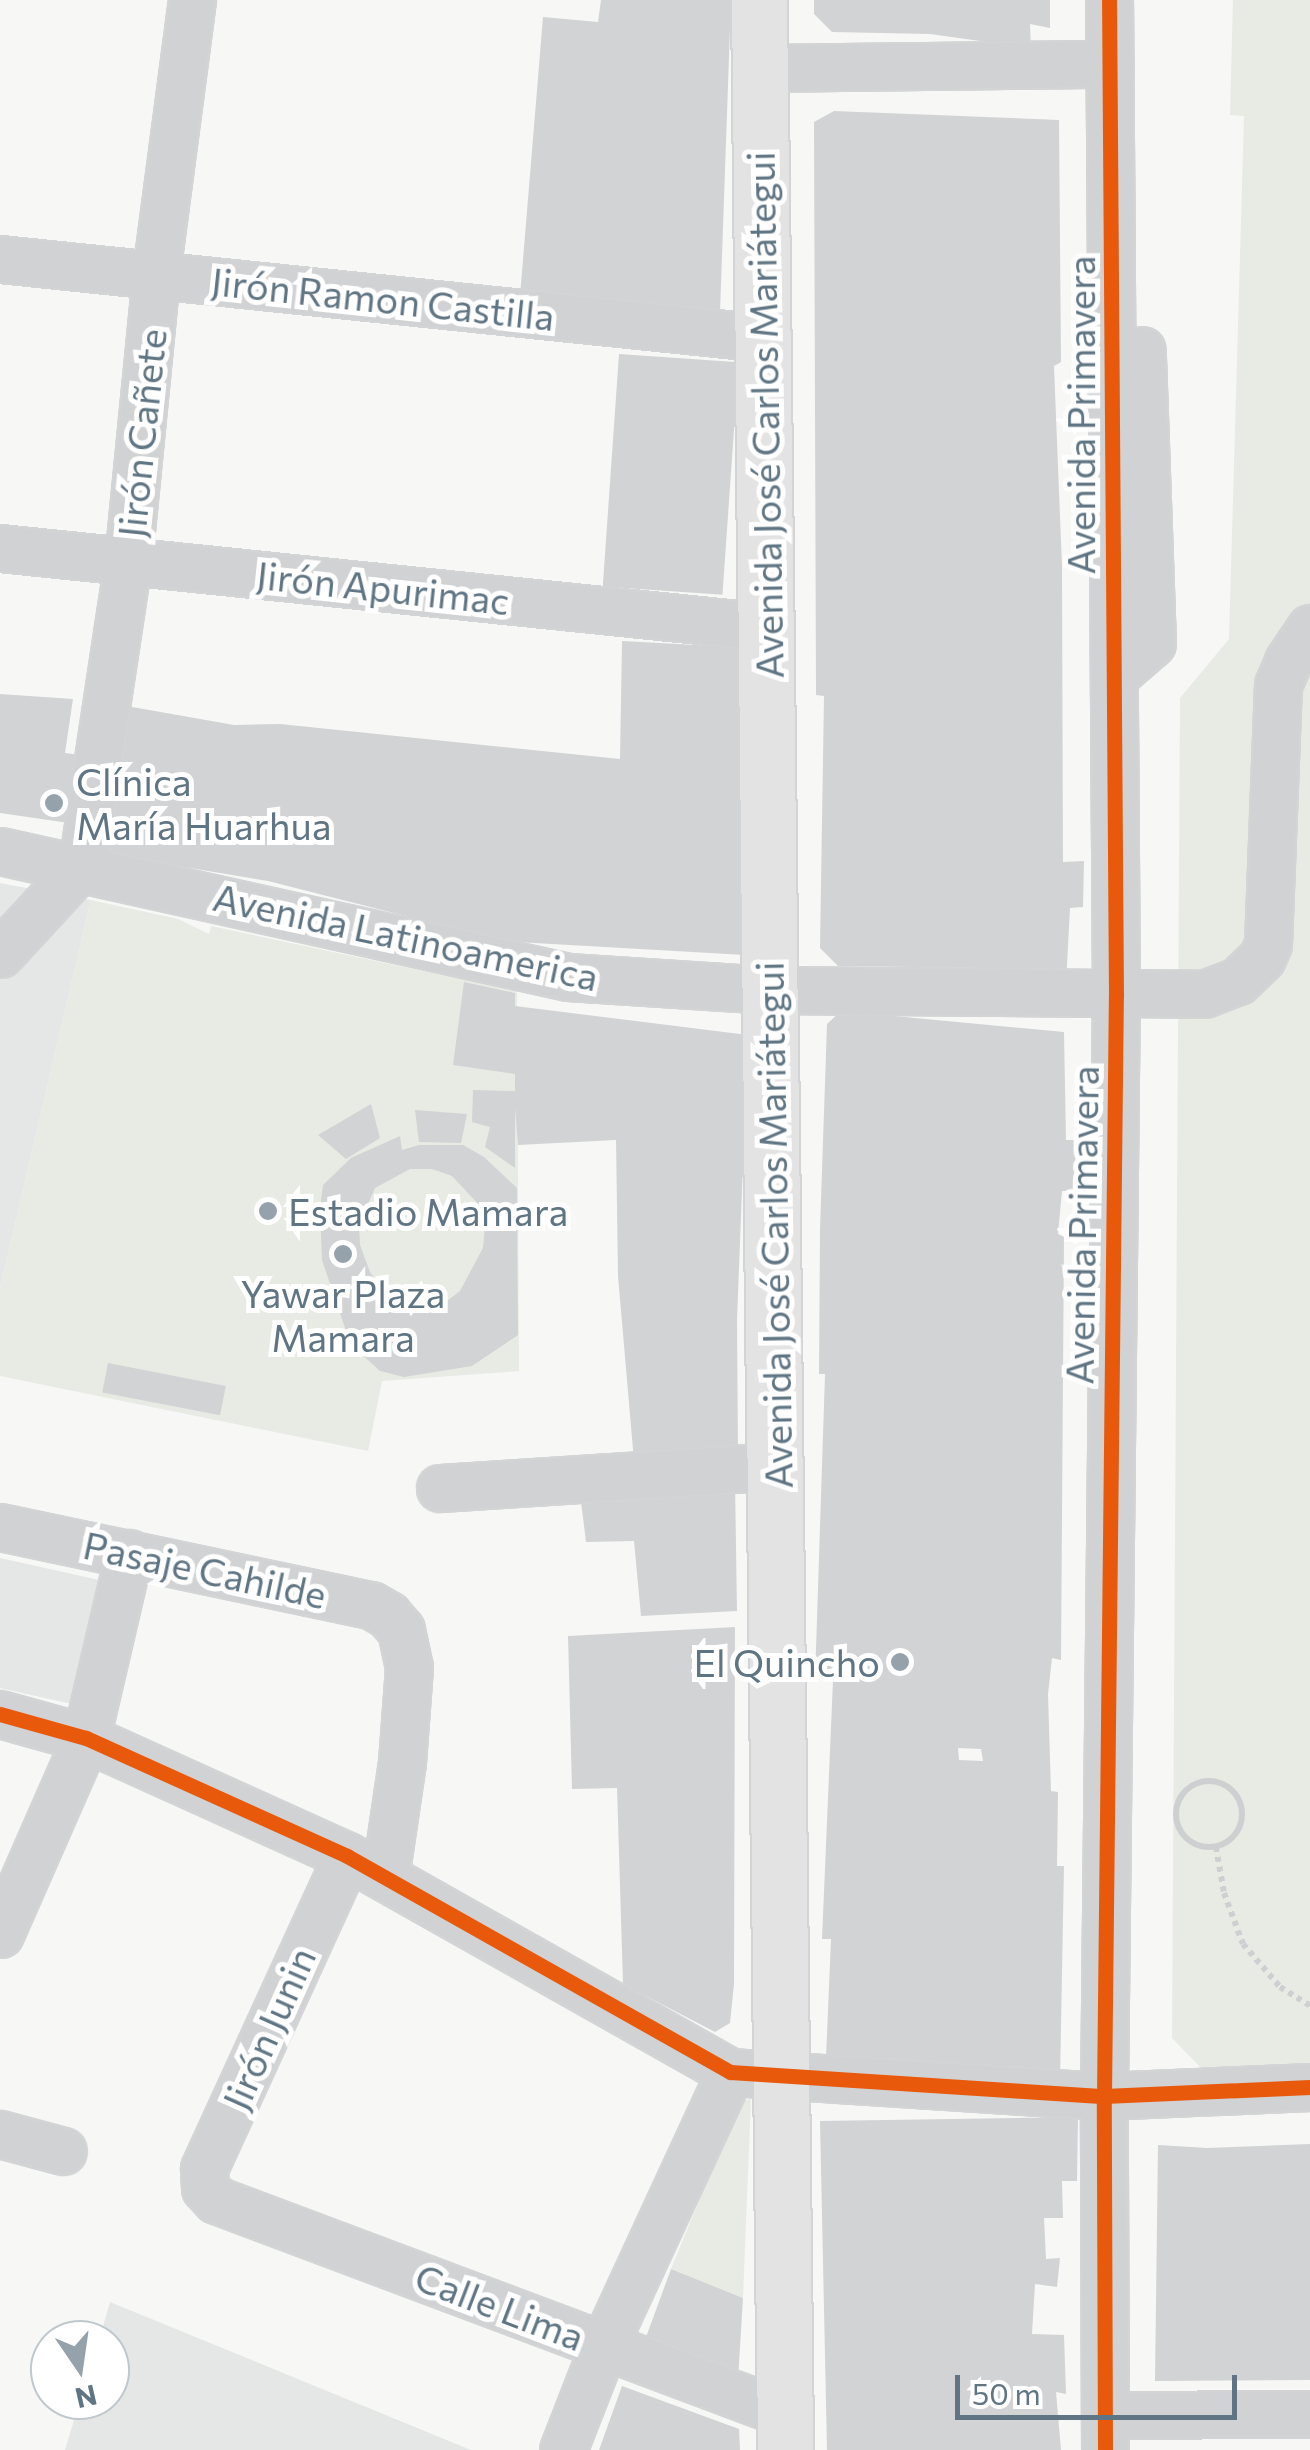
<!DOCTYPE html>
<meta charset="utf-8">
<style>
body{margin:0}
#map{position:relative;width:1310px;height:2450px;overflow:hidden;background:#f7f7f6;font-family:Commissioner,sans-serif}
div>[style]{position:absolute}
.built>*{inset:0;background:#e5e7e7}
.green>*{inset:0;background:#e7ebe4}
.building>*{inset:0;background:#d2d3d4;transform-origin:0 0}
.path>*{height:6px;margin-top:-3px;transform-origin:0;background:repeating-linear-gradient(90deg,#cdcfd0 0 5px,transparent 0 10px)}
.path>.ring{margin:-3px;padding:0;box-sizing:content-box;background:none;border:6px solid #cdcfd0;border-radius:50%}
.roads{filter:drop-shadow(2px 0 #d3d4d5) drop-shadow(-2px 0 #d3d4d5) drop-shadow(0 2px #d3d4d5) drop-shadow(0 -2px #d3d4d5)}
.minor>*{height:45px;margin:-22.5px;padding:0 22.5px;transform-origin:22.5px;border-radius:22.5px;background:#d1d2d3}
.major>*{height:55px;margin:-27.5px;padding:0 27.5px;transform-origin:27.5px;border-radius:27.5px;background:#e3e3e4}
.cycleway>*{height:15px;margin:-7.5px;padding:0 7.5px;transform-origin:7.5px;border-radius:7.5px;background:#e8590c}
.dots>*{width:28px;height:28px;translate:-50% -50%;box-sizing:border-box;border:5px solid #fff;border-radius:50%}
span{translate:-50% -50%;white-space:nowrap;text-align:center;line-height:1.15;-webkit-text-stroke:10px #fff;paint-order:stroke}
.street-label{font-size:38px;color:#607583}
.poi-label{font-size:38px;color:#607583}
.left{translate:0 -50%;text-align:left}
.right{translate:-100% -50%;text-align:right}
.north{position:absolute;left:30px;top:2320px;width:100px;height:100px;box-sizing:border-box;background:#fff;border:2px solid #bfc8cd;border-radius:50%;rotate:167deg;font-size:28px;font-weight:700;line-height:40px;text-align:center;color:#607583}
.north::after{content:'';display:block;margin:auto;width:35px;height:45px;background:#95a2ab;clip-path:polygon(50% 0,100% 100%,50% 72%,0 100%)}
.scale{position:absolute;left:955px;top:2375px;width:282px;height:45px;box-sizing:border-box;border:5px solid #607583;border-top:0;padding-left:12px;font-size:30px;line-height:35px;white-space:nowrap;color:#607583;-webkit-text-stroke:8px #fff;paint-order:stroke}
</style>
<div id="map">
<div class="built">
<div style="clip-path:polygon(0 883px,91px 900px,0 1288px)"></div>
<div style="clip-path:polygon(0 1558px,99px 1580px,72px 1704px,0 1688px)"></div>
<div style="clip-path:polygon(110px 2302px,471px 2450px,65px 2450px,80px 2400px,110px 2400px,110px 2340px,99px 2340px)"></div>
</div>
<div class="green">
<div style="clip-path:polygon(1233px 0,1310px 0,1310px 2073px,1206px 2073px,1172px 2038px,1180px 698px,1229px 639px,1244px 116px,1230px 115px)"></div>
<div style="clip-path:polygon(91px 900px,178px 919px,209px 934px,211px 926px,517px 991px,519px 1371px,382px 1381px,368px 1451px,0 1376px,0 1288px)"></div>
<div style="clip-path:polygon(751px 2099px,743px 2298px,671px 2269px,740px 2101px)"></div>
</div>
<div class="building">
<div style="clip-path:polygon(601px 0,731px 0,720px 313px,520px 296px,543px 17px,598px 22px)"></div>
<div style="clip-path:polygon(814px 0,1050px 0,1050px 28px,1030px 24px,1031px 48px,930px 34px,832px 32px,814px 14px)"></div>
<div style="clip-path:polygon(834px 111px,1059px 120px,1061px 362px,1054px 366px,1062px 566px,1063px 862px,1084px 861px,1083px 907px,1070px 908px,1066px 984px,982px 980px,983px 968px,838px 966px,820px 948px,824px 696px,816px 695px,814px 122px)"></div>
<div style="left:619px;top:354px;width:120px;height:233px;rotate:4deg"></div>
<div style="clip-path:polygon(622px 641px,752px 648px,745px 955px,466px 939px,437px 924px,268px 881px,94px 852px,121px 705px,234px 725px,280px 724px,620px 759px)"></div>
<div style="clip-path:polygon(0 694px,73px 699px,65px 753px,80px 755px,69px 823px,0 813px)"></div>
<div style="clip-path:polygon(464px 982px,515px 993px,515px 1006px,748px 1035px,737px 1320px,738px 1454px,634px 1461px,618px 1276px,616px 1140px,518px 1145px,515px 1107px,515px 1168px,485px 1147px,490px 1127px,472px 1122px,473px 1090px,515px 1091px,515px 1074px,453px 1065px)"></div>
<div style="clip-path:polygon(evenodd,841px 1011px,1064px 1032px,1066px 1140px,1089px 1140px,1087px 1191px,1062px 1191px,1058px 1234px,1064px 1237px,1061px 1660px,1052px 1658px,1048px 1694px,1051px 1791px,1058px 1792px,1057px 1866px,1064px 1866px,1060px 2081px,826px 2058px,831px 1939px,822px 1939px,833px 1680px,815px 1679px,825px 1374px,819px 1374px,820px 1229px,827px 1024px,841px 1011px,958px 1748px,981px 1749px,983px 1761px,959px 1760px,958px 1748px)"></div>
<div style="clip-path:polygon(371px 1104px,380px 1138px,346px 1159px,318px 1135px)"></div>
<div style="clip-path:polygon(415px 1110px,467px 1114px,461px 1143px,419px 1142px)"></div>
<div style="clip-path:polygon(evenodd,400px 1136px,402px 1150px,419px 1145px,463px 1145px,484px 1157px,517px 1188px,518px 1335px,472px 1366px,404px 1377px,380px 1371px,357px 1350px,347px 1334px,322px 1260px,320px 1208px,323px 1185px,351px 1158px,400px 1136px,410px 1169px,432px 1169px,452px 1176px,481px 1207px,485px 1227px,483px 1248px,460px 1291px,443px 1304px,426px 1309px,406px 1307px,384px 1292px,370px 1272px,360px 1245px,359px 1225px,375px 1188px,410px 1169px)"></div>
<div style="left:108px;top:1363px;width:120px;height:30px;rotate:11deg"></div>
<div style="clip-path:polygon(735px 1480px,737px 1611px,641px 1616px,634px 1541px,586px 1542px,579px 1485px)"></div>
<div style="clip-path:polygon(735px 1627px,734px 1984px,730px 2023px,715px 2032px,623px 1984px,617px 1788px,572px 1789px,568px 1636px)"></div>
<div style="clip-path:polygon(1078px 2117px,1077px 2181px,1062px 2181px,1063px 2218px,1044px 2218px,1046px 2259px,1060px 2258px,1057px 2287px,1035px 2284px,1032px 2334px,1064px 2335px,1066px 2394px,1056px 2392px,1061px 2450px,827px 2450px,820px 2121px)"></div>
<div style="clip-path:polygon(1310px 2144px,1310px 2380px,1155px 2381px,1158px 2145px,1208px 2148px)"></div>
<div style="clip-path:polygon(671px 2269px,743px 2298px,738px 2380px,645px 2340px)"></div>
<div style="clip-path:polygon(622px 2386px,739px 2429px,740px 2450px,599px 2450px)"></div>
</div>
<div class="path">
<div class="ring" style="left:1176px;top:1781px;width:60px;height:60px"></div>
<div style="left:1216px;top:1847px;width:47px;rotate:80.1deg"></div>
<div style="left:1224px;top:1893px;width:54px;rotate:69.6deg"></div>
<div style="left:1243px;top:1944px;width:57px;rotate:49.3deg"></div>
<div style="left:1280px;top:1987px;width:36px;rotate:32deg"></div>
</div>
<div class="roads">
<div class="minor">
<div style="left:760px;top:68px;width:350px;rotate:-0.7deg"></div>
<div style="left:0;top:259px;width:769px;rotate:5.9deg"></div>
<div style="left:0;top:548px;width:771px;rotate:5.88deg"></div>
<div style="left:1114px;top:676px;width:50px;rotate:-41deg"></div>
<div style="left:1152px;top:643px;width:293px;rotate:-92deg"></div>
<div style="left:0;top:851px;width:582px;rotate:12.51deg"></div>
<div style="left:568px;top:977px;width:202px;rotate:3.7deg"></div>
<div style="left:770px;top:990px;width:434px;rotate:0.5deg"></div>
<div style="left:1204px;top:994px;width:36px;rotate:-21deg"></div>
<div style="left:1238px;top:981px;width:33px;rotate:-44deg"></div>
<div style="left:1262px;top:958px;width:15px;rotate:-67deg"></div>
<div style="left:1268px;top:944px;width:259px;rotate:-87.8deg"></div>
<div style="left:1278px;top:685px;width:26px;rotate:-67deg"></div>
<div style="left:1288px;top:661px;width:40px;rotate:-56deg"></div>
<div style="left:0;top:954px;width:121px;rotate:-47.3deg"></div>
<div style="left:82px;top:865px;width:307px;rotate:-81.4deg"></div>
<div style="left:128px;top:561px;width:289px;rotate:-84.4deg"></div>
<div style="left:156px;top:273px;width:275px;rotate:-82.5deg"></div>
<div style="left:440px;top:1488px;width:338px;rotate:-3.7deg"></div>
<div style="left:0;top:1527px;width:379px;rotate:11.9deg"></div>
<div style="left:371px;top:1605px;width:20px;rotate:30deg"></div>
<div style="left:388px;top:1615px;width:20px;rotate:49deg"></div>
<div style="left:401px;top:1630px;width:38px;rotate:78deg"></div>
<div style="left:409px;top:1667px;width:95px;rotate:94.2deg"></div>
<div style="left:402px;top:1762px;width:116px;rotate:98.4deg"></div>
<div style="left:0;top:1714px;width:89px;rotate:15.6deg"></div>
<div style="left:86px;top:1738px;width:286px;rotate:24.3deg"></div>
<div style="left:347px;top:1856px;width:440px;rotate:29.4deg"></div>
<div style="left:730px;top:2072px;width:375px;rotate:3.7deg"></div>
<div style="left:1104px;top:2096px;width:206px;rotate:-2.5deg"></div>
<div style="left:347px;top:1856px;width:344px;rotate:114.6deg"></div>
<div style="left:204px;top:2169px;width:19px;rotate:87deg"></div>
<div style="left:205px;top:2188px;width:16px;rotate:47deg"></div>
<div style="left:216px;top:2200px;width:607px;rotate:20.56deg"></div>
<div style="left:0;top:1934px;width:214px;rotate:-66.3deg"></div>
<div style="left:86px;top:1738px;width:190px;rotate:-76.9deg"></div>
<div style="left:0;top:2134px;width:65px;rotate:15.1deg"></div>
<div style="left:1105px;top:2415px;width:205px;rotate:-0.3deg"></div>
<div style="left:563px;top:2450px;width:113px;rotate:-68.7deg"></div>
<div style="left:604px;top:2345px;width:301px;rotate:-65.2deg"></div>
<div style="left:1105px;top:2450px;width:354px;rotate:-90.2deg"></div>
<div style="left:1104px;top:2096px;width:1101px;rotate:-89.38deg"></div>
<div style="left:1116px;top:995px;width:995px;rotate:-90.4deg"></div>
</div>
<div class="major">
<div style="left:759px;top:0;width:2450px;rotate:89.39deg"></div>
</div>
</div>
<div class="cycleway">
<div style="left:0;top:1714px;width:89px;rotate:15.6deg"></div>
<div style="left:86px;top:1738px;width:286px;rotate:24.3deg"></div>
<div style="left:347px;top:1856px;width:440px;rotate:29.4deg"></div>
<div style="left:730px;top:2072px;width:375px;rotate:3.7deg"></div>
<div style="left:1104px;top:2096px;width:206px;rotate:-2.5deg"></div>
<div style="left:1105px;top:2450px;width:354px;rotate:-90.2deg"></div>
<div style="left:1104px;top:2096px;width:1101px;rotate:-89.38deg"></div>
<div style="left:1116px;top:995px;width:995px;rotate:-90.4deg"></div>
</div>
<div class="dots">
<div style="left:54px;top:803px;background:#95a2ab"></div>
<div style="left:268px;top:1211px;background:#95a2ab"></div>
<div style="left:343px;top:1254px;background:#95a2ab"></div>
<div style="left:900px;top:1662px;background:#95a2ab"></div>
</div>
<div class="street-label">
<span style="left:383px;top:298px;rotate:6deg">Jirón Ramon Castilla</span>
<span style="left:764px;top:415px;rotate:-91deg">Avenida José Carlos Mariátegui</span>
<span style="left:1080px;top:415px;rotate:-90deg">Avenida Primavera</span>
<span style="left:141px;top:433px;rotate:-84deg">Jirón Cañete</span>
<span style="left:383px;top:587px;rotate:6deg">Jirón Apurimac</span>
<span style="left:406px;top:936px;rotate:12deg">Avenida Latinoamerica</span>
<span style="left:773px;top:1225px;rotate:-91deg">Avenida José Carlos Mariátegui</span>
<span style="left:1081px;top:1225px;rotate:-89deg">Avenida Primavera</span>
<span style="left:205px;top:1569px;rotate:12deg">Pasaje Cahilde</span>
<span style="left:268px;top:2028px;rotate:-66deg">Jirón Junin</span>
<span style="left:500px;top:2306px;rotate:21deg">Calle Lima</span>
</div>
<div class="poi-label">
<span class="left" style="left:76px;top:803px">Clínica<br>María Huarhua</span>
<span class="left" style="left:288px;top:1211px">Estadio Mamara</span>
<span style="left:343px;top:1315px">Yawar Plaza<br>Mamara</span>
<span class="right" style="left:880px;top:1662px">El Quincho</span>
</div>
<div class="north">N</div>
<div class="scale">50 m</div>
</div>
